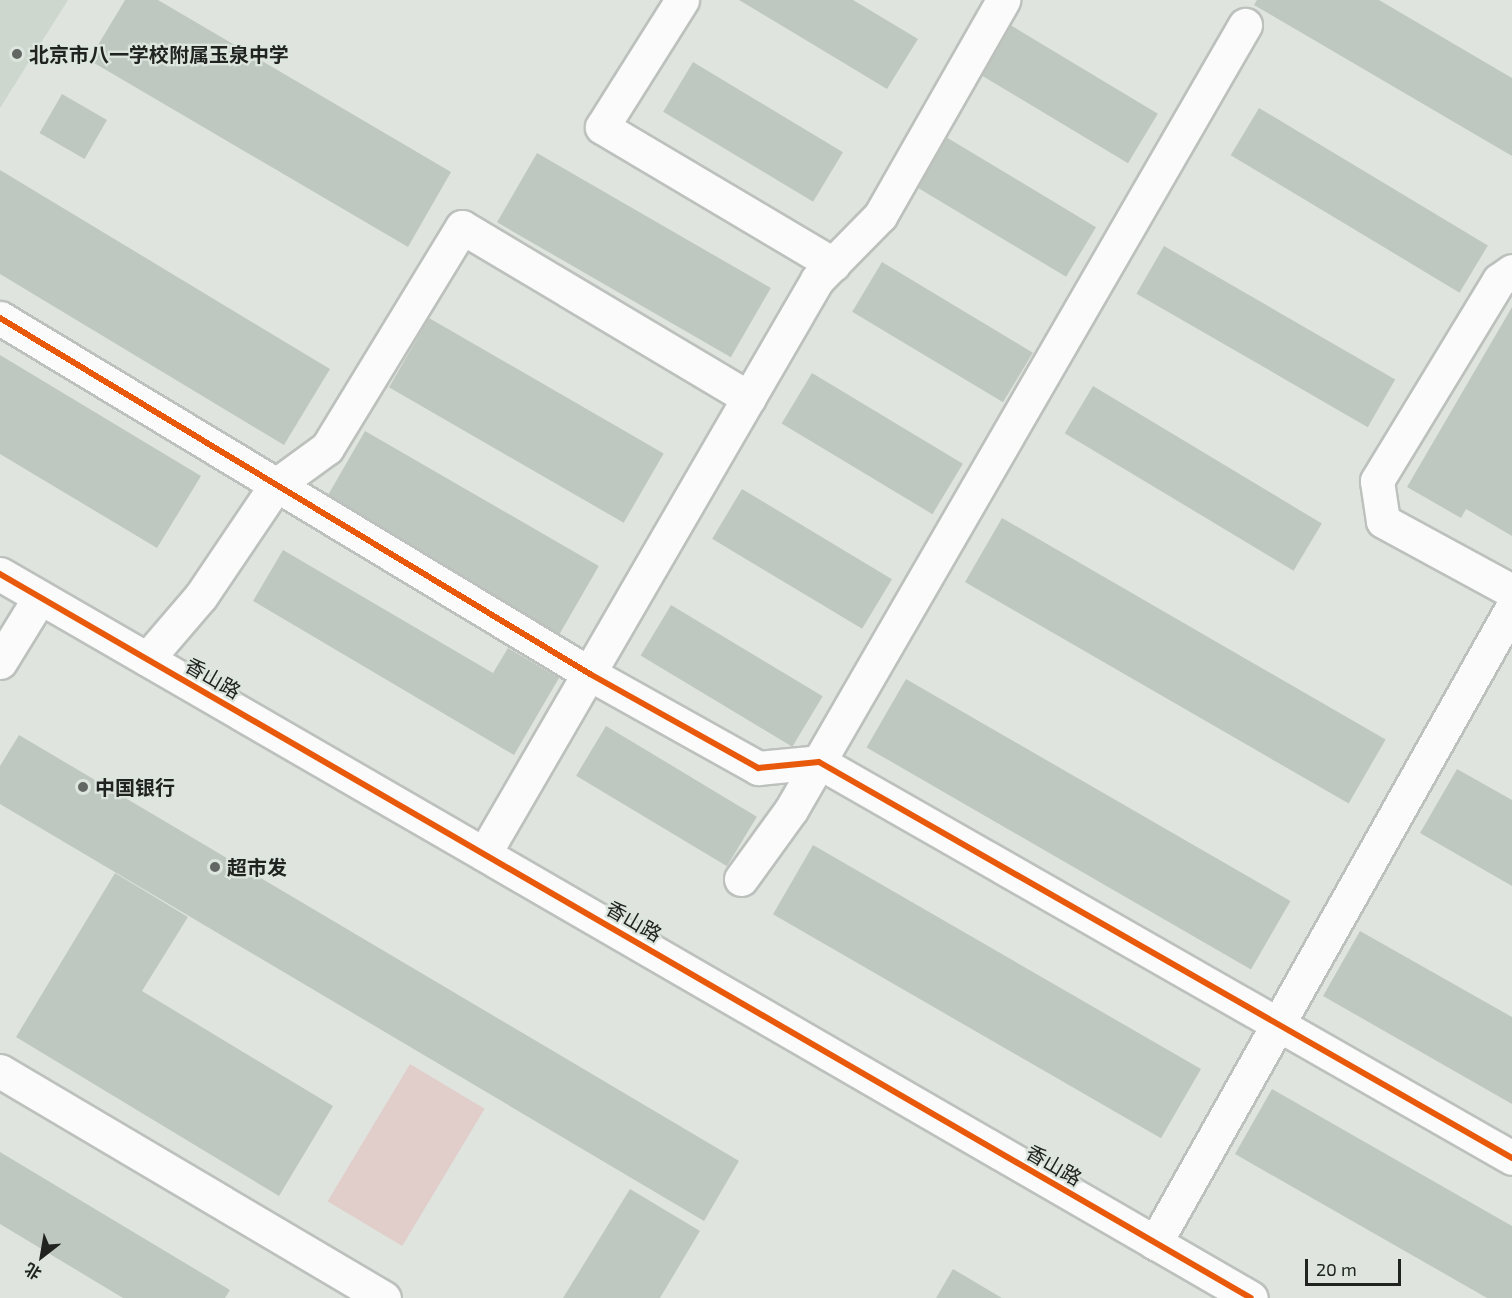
<!DOCTYPE html>
<meta charset="utf-8">
<style>
body{margin:0}
#map{position:relative;width:1512px;height:1298px;overflow:hidden;background:#dfe4df;font-family:"Exo 2","Noto Sans SC",sans-serif}
div>[style]{position:absolute}
.built>*{inset:0;background:#cdd7ce}
.green>*{inset:0;background:#e1cdc9;transform-origin:0 0}
.building>*{inset:0;background:#bfc8c0;transform-origin:0 0}
.roads{filter:drop-shadow(2px 0 #bdc1bd) drop-shadow(-2px 0 #bdc1bd) drop-shadow(0 2px #bdc1bd) drop-shadow(0 -2px #bdc1bd)}
.minor>*{height:33px;margin:-16.5px;padding:0 16.5px;transform-origin:16.5px;border-radius:16.5px;background:#fafbfa}
.cycleway>*{height:6px;margin:-3px;padding:0 3px;transform-origin:3px;border-radius:3px;background:#e8590c}
.dots>*{width:16px;height:16px;translate:-50% -50%;box-sizing:border-box;border:3px solid #dde6de;border-radius:50%}
span{translate:-50% -50%;white-space:nowrap;text-align:center;line-height:1.15;-webkit-text-stroke:4.5px #dde6de;paint-order:stroke}
.poi-label{font-size:20px;color:#202320;font-weight:700}
.left{translate:0 -50%;text-align:left}
.street-label{font-size:20px;color:#202320}
.north{position:absolute;left:12px;top:1226px;width:60px;height:60px;-webkit-text-stroke:4px #dde6de;paint-order:stroke;rotate:211deg;font-size:16px;font-weight:700;line-height:24px;text-align:center;color:#202320}
.north::after{content:'';display:block;margin:auto;width:21px;height:27px;background:#202320;clip-path:polygon(50% 0,100% 100%,50% 72%,0 100%)}
.scale{position:absolute;left:1305px;top:1259px;width:96px;height:27px;box-sizing:border-box;border:3px solid #202320;border-top:0;padding-left:8px;font-size:18px;line-height:21px;white-space:nowrap;color:#202320;-webkit-text-stroke:4px #dde6de;paint-order:stroke}
</style>
<div id="map">
<div class="built">
<div style="clip-path:polygon(0 0,68px 0,0 108px)"></div>
</div>
<div class="green">
<div style="left:410px;top:1064px;width:87px;height:160px;rotate:31deg"></div>
</div>
<div class="building">
<div style="clip-path:polygon(125px 0,158px 0,451px 172px,408px 247px,89px 60px)"></div>
<div style="clip-path:polygon(739px 0,853px 0,918px 39px,887px 89px)"></div>
<div style="clip-path:polygon(1257px 0,1379px 0,1512px 78px,1512px 156px,1254px 5px)"></div>
<div style="left:1007px;top:23px;width:176px;height:58px;rotate:31deg"></div>
<div style="left:693px;top:62px;width:175px;height:58px;rotate:31deg"></div>
<div style="left:62px;top:94px;width:52px;height:45px;rotate:30deg"></div>
<div style="left:1259px;top:108px;width:267px;height:55px;rotate:31deg"></div>
<div style="left:946px;top:137px;width:175px;height:58px;rotate:31deg"></div>
<div style="left:537px;top:153px;width:270px;height:80px;rotate:30deg"></div>
<div style="clip-path:polygon(0 170px,330px 369px,284px 445px,0 274px)"></div>
<div style="left:1164px;top:246px;width:267px;height:55px;rotate:30deg"></div>
<div style="left:882px;top:262px;width:176px;height:58px;rotate:31deg"></div>
<div style="clip-path:polygon(1512px 307px,1512px 536px,1466px 509px,1461px 518px,1407px 487px)"></div>
<div style="left:429px;top:318px;width:271px;height:80px;rotate:30deg"></div>
<div style="clip-path:polygon(0 355px,201px 476px,157px 548px,0 454px)"></div>
<div style="left:812px;top:373px;width:176px;height:59px;rotate:31deg"></div>
<div style="left:1093px;top:386px;width:267px;height:55px;rotate:31deg"></div>
<div style="left:365px;top:431px;width:270px;height:80px;rotate:30deg"></div>
<div style="left:742px;top:489px;width:175px;height:58px;rotate:31deg"></div>
<div style="left:1002px;top:518px;width:443px;height:74px;rotate:30deg"></div>
<div style="clip-path:polygon(283px 550px,493px 673px,508px 648px,559px 678px,514px 755px,253px 601px)"></div>
<div style="left:671px;top:605px;width:177px;height:59px;rotate:31deg"></div>
<div style="left:906px;top:679px;width:444px;height:79px;rotate:30deg"></div>
<div style="left:606px;top:726px;width:176px;height:58px;rotate:31deg"></div>
<div style="clip-path:polygon(19px 735px,739px 1161px,704px 1221px,0 804px,0 766px)"></div>
<div style="clip-path:polygon(1457px 769px,1512px 800px,1512px 886px,1420px 833px)"></div>
<div style="left:813px;top:845px;width:448px;height:80px;rotate:30deg"></div>
<div style="clip-path:polygon(115px 873px,188px 917px,142px 991px,333px 1106px,279px 1196px,16px 1037px)"></div>
<div style="clip-path:polygon(1360px 931px,1512px 1017px,1512px 1104px,1323px 996px)"></div>
<div style="clip-path:polygon(1272px 1089px,1512px 1226px,1512px 1298px,1487px 1298px,1235px 1154px)"></div>
<div style="clip-path:polygon(0 1152px,230px 1290px,225px 1298px,123px 1298px,0 1224px)"></div>
<div style="clip-path:polygon(630px 1189px,700px 1231px,660px 1298px,563px 1298px)"></div>
<div style="clip-path:polygon(953px 1269px,1002px 1298px,936px 1298px)"></div>
</div>
<div class="roads">
<div class="minor">
<div style="left:682px;top:0;width:150px;rotate:122.2deg"></div>
<div style="left:602px;top:127px;width:269px;rotate:30.7deg"></div>
<div style="left:1512px;top:271px;width:16px;rotate:145deg"></div>
<div style="left:1499px;top:280px;width:235px;rotate:121.3deg"></div>
<div style="left:1377px;top:481px;width:40px;rotate:81.5deg"></div>
<div style="left:1383px;top:521px;width:147px;rotate:28.5deg"></div>
<div style="left:0;top:318px;width:689px;rotate:31.11deg"></div>
<div style="left:590px;top:674px;width:193px;rotate:29.2deg"></div>
<div style="left:758px;top:768px;width:61px;rotate:-5.6deg"></div>
<div style="left:819px;top:762px;width:798px;rotate:29.74deg"></div>
<div style="left:0;top:574px;width:1445px;rotate:30.06deg"></div>
<div style="left:147px;top:659px;width:83px;rotate:-49.4deg"></div>
<div style="left:201px;top:596px;width:134px;rotate:-56deg"></div>
<div style="left:276px;top:485px;width:63px;rotate:-36deg"></div>
<div style="left:327px;top:448px;width:259px;rotate:-58.6deg"></div>
<div style="left:462px;top:227px;width:334px;rotate:30.8deg"></div>
<div style="left:0;top:662px;width:76px;rotate:-58.4deg"></div>
<div style="left:484px;top:854px;width:664px;rotate:-59.88deg"></div>
<div style="left:817px;top:280px;width:90px;rotate:-45.5deg"></div>
<div style="left:880px;top:216px;width:249px;rotate:-60.3deg"></div>
<div style="left:741px;top:879px;width:85px;rotate:-54.1deg"></div>
<div style="left:791px;top:810px;width:907px;rotate:-59.96deg"></div>
<div style="left:0;top:1071px;width:446px;rotate:30.6deg"></div>
<div style="left:1155px;top:1243px;width:728px;rotate:-60.66deg"></div>
</div>
</div>
<div class="cycleway">
<div style="left:0;top:318px;width:689px;rotate:31.11deg"></div>
<div style="left:590px;top:674px;width:193px;rotate:29.2deg"></div>
<div style="left:758px;top:768px;width:61px;rotate:-5.6deg"></div>
<div style="left:819px;top:762px;width:798px;rotate:29.74deg"></div>
<div style="left:0;top:574px;width:1445px;rotate:30.06deg"></div>
</div>
<div class="dots">
<div style="left:17px;top:54px;background:#636763"></div>
<div style="left:83px;top:787px;background:#636763"></div>
<div style="left:215px;top:867px;background:#636763"></div>
</div>
<div class="poi-label">
<span class="left" style="left:29px;top:54px">北京市八一学校附属玉泉中学</span>
<span class="left" style="left:95px;top:787px">中国银行</span>
<span class="left" style="left:227px;top:867px">超市发</span>
</div>
<div class="street-label">
<span style="left:213px;top:678px;rotate:30deg">香山路</span>
<span style="left:634px;top:921px;rotate:30deg">香山路</span>
<span style="left:1054px;top:1165px;rotate:30deg">香山路</span>
</div>
<div class="north">北</div>
<div class="scale">20 m</div>
</div>
